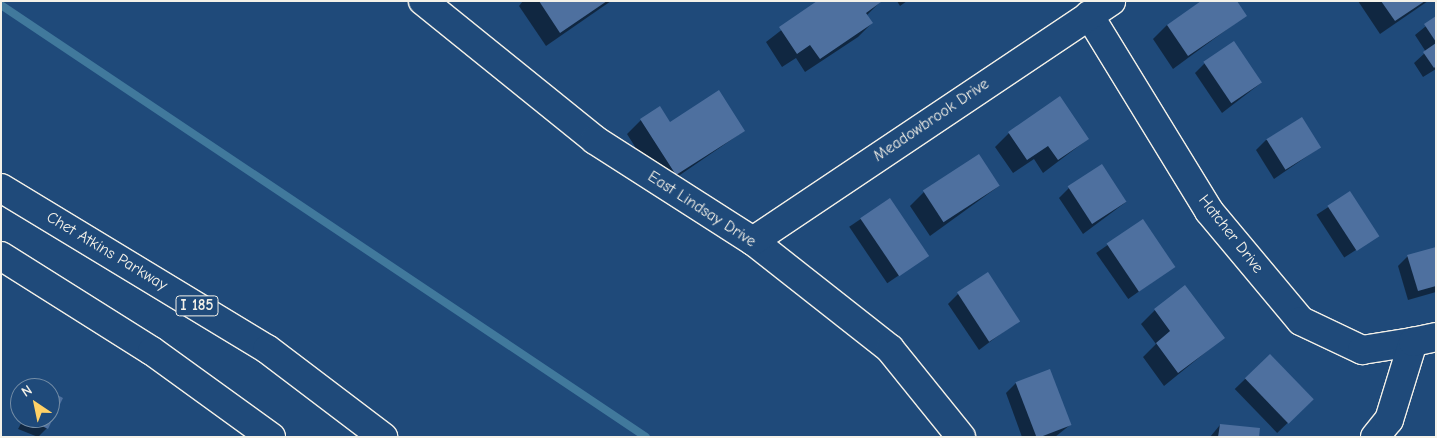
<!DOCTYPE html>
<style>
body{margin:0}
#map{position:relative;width:1437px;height:438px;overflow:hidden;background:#1f4a7a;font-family:"Comic Neue",sans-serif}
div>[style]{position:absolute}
.shadow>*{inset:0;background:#0007;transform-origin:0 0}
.stream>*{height:8px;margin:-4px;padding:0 4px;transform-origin:4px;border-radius:4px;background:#41799c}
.building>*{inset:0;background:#4e709f;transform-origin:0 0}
.roads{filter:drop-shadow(1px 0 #f4f1e8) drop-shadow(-1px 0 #f4f1e8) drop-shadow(0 1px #f4f1e8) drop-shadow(0 -1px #f4f1e8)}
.minor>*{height:28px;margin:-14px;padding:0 14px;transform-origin:14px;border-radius:14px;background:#1f4a7a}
.motorway>*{height:28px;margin:-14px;padding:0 14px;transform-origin:14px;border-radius:14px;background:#1f4a7a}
span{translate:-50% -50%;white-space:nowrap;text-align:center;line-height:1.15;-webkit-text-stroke:4px #1f4a7a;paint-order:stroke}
.shield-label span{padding:1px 4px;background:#1f4a7a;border:1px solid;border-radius:4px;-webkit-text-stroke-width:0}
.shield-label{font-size:15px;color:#f4f1e8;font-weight:700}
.street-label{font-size:16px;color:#f4f1e8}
.frame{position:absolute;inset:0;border:2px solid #f4f1e8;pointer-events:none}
.north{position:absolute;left:10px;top:378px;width:50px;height:50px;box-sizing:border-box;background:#1f4a7a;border:1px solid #748da6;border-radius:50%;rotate:326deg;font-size:14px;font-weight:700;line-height:20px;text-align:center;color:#f4f1e8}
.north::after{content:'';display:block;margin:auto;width:18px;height:22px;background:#ffd166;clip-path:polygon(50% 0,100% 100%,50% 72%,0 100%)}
</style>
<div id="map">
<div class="shadow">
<div style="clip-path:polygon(523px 1px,611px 1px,546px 46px,519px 6px)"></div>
<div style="clip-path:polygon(819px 1px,880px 2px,867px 15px,872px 23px,858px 37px,805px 72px,796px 58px,782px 67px,766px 42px)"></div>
<div style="clip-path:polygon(897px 1px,907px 1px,900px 6px)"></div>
<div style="clip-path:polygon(1358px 1px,1428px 1px,1380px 34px)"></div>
<div style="clip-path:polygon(1245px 16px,1173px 69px,1153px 39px,1167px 25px)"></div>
<div style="clip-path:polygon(1436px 18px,1436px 69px,1423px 77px,1414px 63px,1426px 52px,1415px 35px)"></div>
<div style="clip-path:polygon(1205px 63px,1261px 83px,1222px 113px,1195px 73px)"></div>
<div style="clip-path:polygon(641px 120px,669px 123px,744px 131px,661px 188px,627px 134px)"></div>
<div style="clip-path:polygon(1009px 133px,1088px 139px,1043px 173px,1034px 159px,1013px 173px,995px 147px)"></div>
<div style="clip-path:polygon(1266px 140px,1319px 148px,1274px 179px,1256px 150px)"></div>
<div style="clip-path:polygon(999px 186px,930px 236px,910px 206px,924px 192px)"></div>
<div style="clip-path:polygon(1069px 188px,1126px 202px,1083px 234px,1059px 198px)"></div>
<div style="left:1350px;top:193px;width:51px;height:40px;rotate:57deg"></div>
<div style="left:889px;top:200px;width:68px;height:48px;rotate:56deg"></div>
<div style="left:1142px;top:221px;width:56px;height:56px;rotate:55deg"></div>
<div style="clip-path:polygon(1436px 248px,1436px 292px,1408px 300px,1398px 266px,1408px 256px)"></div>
<div style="clip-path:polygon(958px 294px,1019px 320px,979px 350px,948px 304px)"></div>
<div style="clip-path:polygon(1155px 310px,1223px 338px,1164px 386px,1143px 357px,1156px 344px,1141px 324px)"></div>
<div style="left:1270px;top:355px;width:61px;height:49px;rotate:46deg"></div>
<div style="clip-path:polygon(1016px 383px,1070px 425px,1055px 437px,1022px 437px,1006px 393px)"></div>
<div style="clip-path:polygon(50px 393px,62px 399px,47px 428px,38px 437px,18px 429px,24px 418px,50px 418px)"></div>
<div style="clip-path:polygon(1220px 425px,1258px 437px,1210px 437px)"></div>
</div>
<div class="stream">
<div style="left:1px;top:5px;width:776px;rotate:33.81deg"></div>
</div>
<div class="building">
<div style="clip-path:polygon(539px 1px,607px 1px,560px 33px)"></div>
<div style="clip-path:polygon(817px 1px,881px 1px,881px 2px,866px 13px,873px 23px,820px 59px,810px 45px,797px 54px,779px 27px)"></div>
<div style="clip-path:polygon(1201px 1px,1237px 1px,1247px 16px,1188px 56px,1167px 25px)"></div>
<div style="clip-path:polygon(1381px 1px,1425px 1px,1395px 21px)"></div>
<div style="clip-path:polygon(1436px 16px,1436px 42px,1424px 24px)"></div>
<div style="left:1234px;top:41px;width:50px;height:37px;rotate:56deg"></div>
<div style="clip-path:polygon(1436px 43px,1436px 66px,1434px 68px,1423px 52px)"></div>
<div style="clip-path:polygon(719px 90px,745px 131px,676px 175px,640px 119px,660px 106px,670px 122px)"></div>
<div style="clip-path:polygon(1060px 96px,1089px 139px,1058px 160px,1048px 146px,1027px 160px,1008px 132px)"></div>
<div style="left:1302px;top:117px;width:36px;height:42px;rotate:58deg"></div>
<div style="left:979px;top:154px;width:38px;height:67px;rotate:57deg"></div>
<div style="left:1102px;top:164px;width:45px;height:41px;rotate:57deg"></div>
<div style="left:1350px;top:191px;width:54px;height:27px;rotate:57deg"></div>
<div style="left:890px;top:198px;width:70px;height:36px;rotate:56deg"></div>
<div style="left:1143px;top:219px;width:58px;height:44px;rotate:56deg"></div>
<div style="clip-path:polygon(1436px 247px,1436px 286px,1418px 291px,1407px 255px)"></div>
<div style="left:988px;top:272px;width:59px;height:37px;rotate:57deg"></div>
<div style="clip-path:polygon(1185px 285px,1225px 338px,1178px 373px,1156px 343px,1170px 331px,1154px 309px)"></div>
<div style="left:1270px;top:354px;width:63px;height:35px;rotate:46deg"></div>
<div style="left:1050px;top:369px;width:60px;height:37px;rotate:69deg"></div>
<div style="clip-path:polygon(50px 391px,63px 398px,48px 429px,26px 418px,50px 418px)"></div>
<div style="clip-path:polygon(1220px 424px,1260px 428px,1259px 437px,1218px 437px)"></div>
</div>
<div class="roads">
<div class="minor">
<div style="left:423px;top:1px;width:221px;rotate:38.9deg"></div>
<div style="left:595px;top:140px;width:188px;rotate:32.6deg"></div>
<div style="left:753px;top:241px;width:174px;rotate:38.2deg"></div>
<div style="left:890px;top:349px;width:113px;rotate:51.1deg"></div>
<div style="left:1089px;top:15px;width:230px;rotate:58.5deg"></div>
<div style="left:1209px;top:211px;width:143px;rotate:50.1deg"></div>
<div style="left:1301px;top:321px;width:68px;rotate:25.4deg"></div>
<div style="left:1362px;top:350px;width:52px;rotate:-8.9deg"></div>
<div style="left:753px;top:241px;width:431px;rotate:-33.8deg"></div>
<div style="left:1375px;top:437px;width:22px;rotate:-51deg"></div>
<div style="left:1389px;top:420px;width:82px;rotate:-72.9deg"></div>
<div style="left:1413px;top:342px;width:24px;rotate:-12deg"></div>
</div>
<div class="motorway">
<div style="left:1px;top:188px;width:311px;rotate:31.2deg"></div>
<div style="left:267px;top:349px;width:146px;rotate:37.2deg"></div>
<div style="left:1px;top:256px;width:178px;rotate:32.2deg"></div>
<div style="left:152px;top:351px;width:147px;rotate:35.9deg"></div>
</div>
</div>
<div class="shield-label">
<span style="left:197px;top:306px">I 185</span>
</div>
<div class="street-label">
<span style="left:931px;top:120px;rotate:-34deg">Meadowbrook Drive</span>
<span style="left:702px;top:209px;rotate:33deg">East Lindsay Drive</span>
<span style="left:1231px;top:234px;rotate:52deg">Hatcher Drive</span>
<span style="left:107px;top:251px;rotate:31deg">Chet Atkins Parkway</span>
</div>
<div class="frame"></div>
<div class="north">N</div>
</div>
